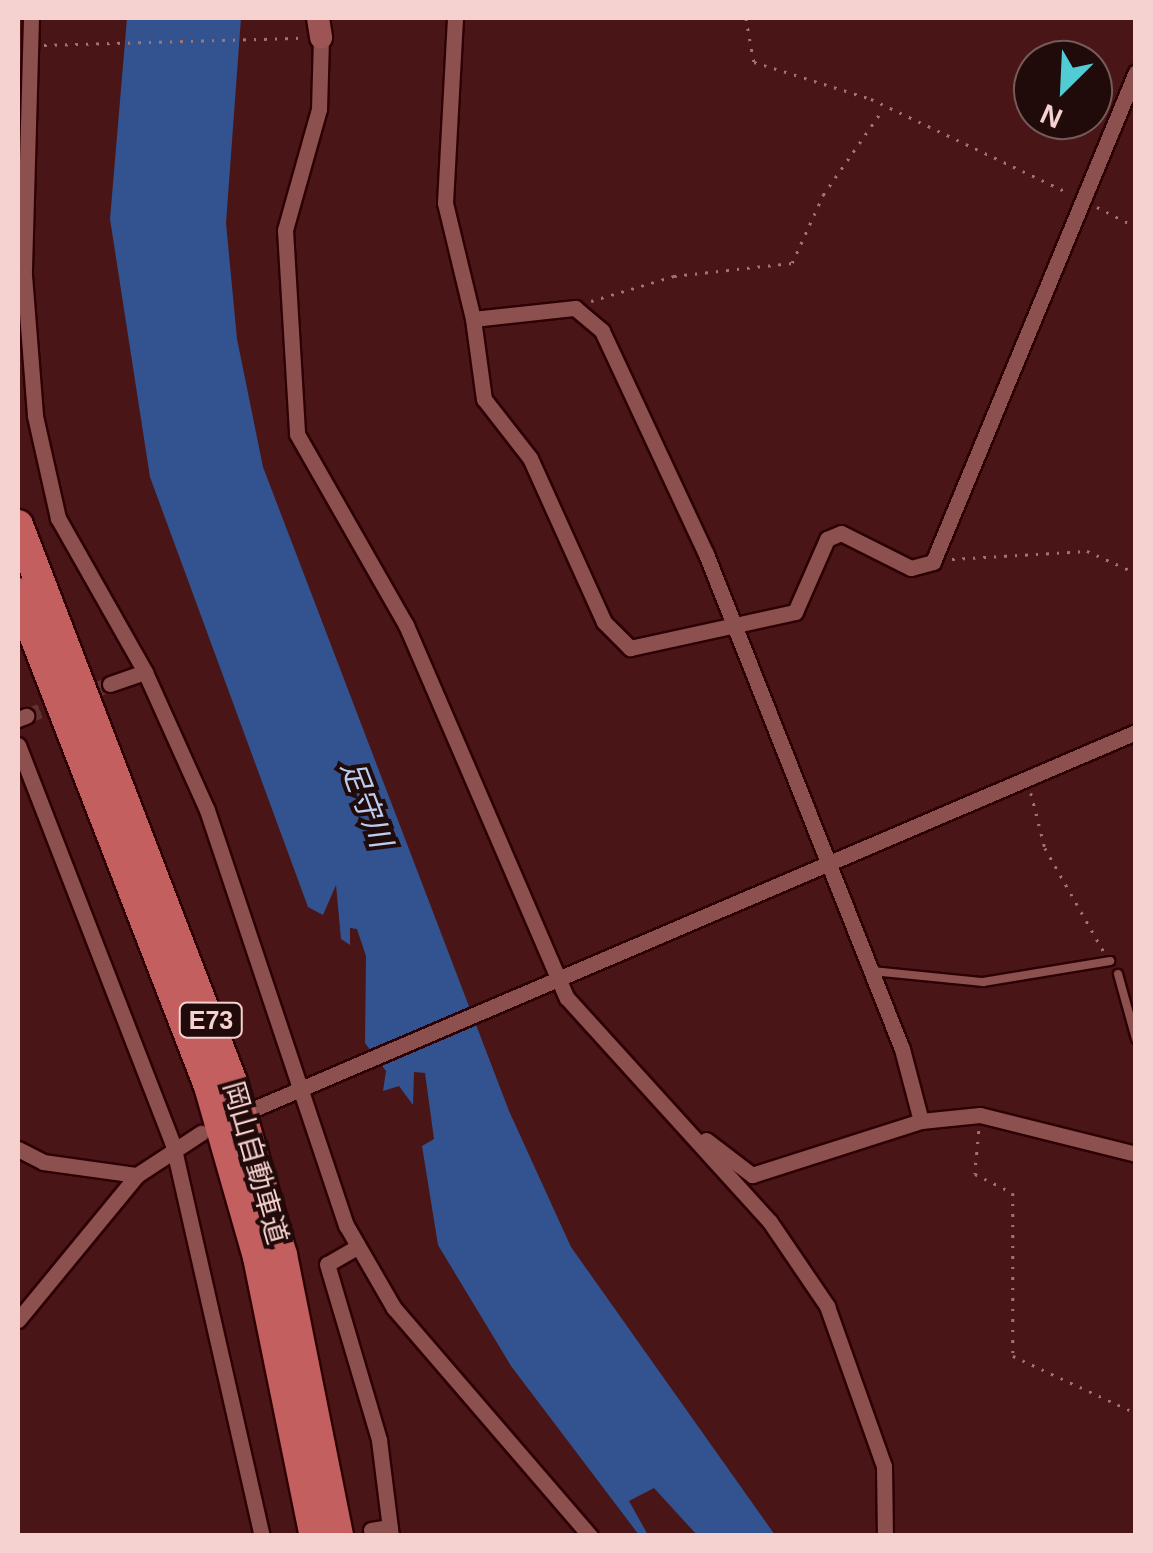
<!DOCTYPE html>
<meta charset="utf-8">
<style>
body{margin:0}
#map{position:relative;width:1153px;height:1553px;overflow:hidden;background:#4a1517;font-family:Helvetica,"Noto Sans JP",sans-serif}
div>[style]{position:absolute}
.water>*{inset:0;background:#32538f}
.street-tunnel>*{height:15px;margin-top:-7.5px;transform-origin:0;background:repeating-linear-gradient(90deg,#643133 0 15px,transparent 0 23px)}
.path>*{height:2.5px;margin-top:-1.25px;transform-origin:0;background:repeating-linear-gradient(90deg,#a17474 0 2.5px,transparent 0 10.5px)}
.roads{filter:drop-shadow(2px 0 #2d0003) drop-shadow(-2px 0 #2d0003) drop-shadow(0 2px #2d0003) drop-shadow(0 -2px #2d0003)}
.lane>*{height:8px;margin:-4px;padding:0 4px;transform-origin:4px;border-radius:4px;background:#8c504f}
.street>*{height:15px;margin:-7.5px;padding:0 7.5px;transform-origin:7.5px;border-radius:7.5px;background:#8c504f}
.secondary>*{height:22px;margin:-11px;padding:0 11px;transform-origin:11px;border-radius:11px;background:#9d5454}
.highway>*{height:30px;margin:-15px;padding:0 15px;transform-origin:15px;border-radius:15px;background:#c45f60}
span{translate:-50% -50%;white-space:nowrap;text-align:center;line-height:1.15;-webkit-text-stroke:8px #210a0a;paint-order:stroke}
.shield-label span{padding:2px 8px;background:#210a0a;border:2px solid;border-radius:8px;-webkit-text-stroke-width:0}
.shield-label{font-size:25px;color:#f5d1cf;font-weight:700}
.street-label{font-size:28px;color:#f5d1cf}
.water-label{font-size:30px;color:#bacef2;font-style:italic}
.frame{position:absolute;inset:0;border:20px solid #f5d1cf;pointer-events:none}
.north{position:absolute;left:1013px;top:40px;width:100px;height:100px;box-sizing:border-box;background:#210a0a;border:2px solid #765a59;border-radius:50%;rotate:204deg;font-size:28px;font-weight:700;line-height:40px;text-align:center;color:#f5d1cf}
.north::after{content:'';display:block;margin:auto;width:35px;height:45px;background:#51ccd4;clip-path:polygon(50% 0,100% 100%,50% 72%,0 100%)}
</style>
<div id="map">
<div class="water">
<div style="clip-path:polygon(127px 18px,241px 18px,226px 223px,237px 339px,263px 467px,509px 1111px,571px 1247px,775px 1535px,697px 1535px,654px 1488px,629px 1501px,648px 1535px,639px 1535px,511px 1366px,438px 1245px,422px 1146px,434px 1139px,425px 1073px,414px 1072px,413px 1105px,399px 1086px,383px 1091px,386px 1071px,365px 1043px,366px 956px,357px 929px,350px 928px,350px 945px,341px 939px,336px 885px,323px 915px,308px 907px,150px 477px,110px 219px)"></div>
</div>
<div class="street-tunnel">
<div style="left:26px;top:716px;width:90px;rotate:-20.9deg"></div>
</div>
<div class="path">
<div style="left:746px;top:18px;width:45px;rotate:79.7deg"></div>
<div style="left:754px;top:62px;width:123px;rotate:17.5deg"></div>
<div style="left:871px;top:99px;width:217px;rotate:25.4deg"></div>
<div style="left:44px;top:45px;width:257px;rotate:-1.6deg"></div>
<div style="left:1097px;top:207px;width:44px;rotate:27.1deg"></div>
<div style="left:591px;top:301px;width:87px;rotate:-16.8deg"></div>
<div style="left:674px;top:276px;width:119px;rotate:-6.3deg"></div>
<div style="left:792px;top:263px;width:75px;rotate:-65.5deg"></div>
<div style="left:823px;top:195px;width:101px;rotate:-55.1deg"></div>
<div style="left:952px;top:559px;width:135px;rotate:-3.4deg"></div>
<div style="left:1087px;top:551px;width:54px;rotate:24.2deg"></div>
<div style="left:1031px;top:793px;width:57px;rotate:75.7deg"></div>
<div style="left:1045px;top:848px;width:120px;rotate:60.4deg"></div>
<div style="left:979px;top:1131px;width:43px;rotate:95.3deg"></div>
<div style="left:975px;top:1174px;width:42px;rotate:26.6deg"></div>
<div style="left:1013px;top:1193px;width:163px;rotate:90deg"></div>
<div style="left:1013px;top:1356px;width:136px;rotate:24.9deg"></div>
</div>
<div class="roads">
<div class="lane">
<div style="left:872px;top:971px;width:112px;rotate:5.7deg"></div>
<div style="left:983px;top:982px;width:129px;rotate:-9.4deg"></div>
<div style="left:1118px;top:974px;width:67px;rotate:74.5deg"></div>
</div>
<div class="street">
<div style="left:31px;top:18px;width:257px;rotate:91.6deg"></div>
<div style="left:24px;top:275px;width:141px;rotate:85.5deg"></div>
<div style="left:35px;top:416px;width:105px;rotate:77.3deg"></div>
<div style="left:58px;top:518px;width:177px;rotate:60.5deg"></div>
<div style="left:145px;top:672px;width:151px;rotate:65.8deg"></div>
<div style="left:207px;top:810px;width:438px;rotate:71.5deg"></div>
<div style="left:346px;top:1225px;width:96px;rotate:60deg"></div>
<div style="left:394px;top:1308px;width:301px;rotate:49.3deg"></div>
<div style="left:455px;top:18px;width:185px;rotate:93.1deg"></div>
<div style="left:445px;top:203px;width:119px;rotate:76.4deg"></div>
<div style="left:473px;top:319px;width:103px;rotate:-6.2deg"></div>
<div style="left:575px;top:308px;width:35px;rotate:40deg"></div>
<div style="left:602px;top:331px;width:246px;rotate:65deg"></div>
<div style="left:706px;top:554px;width:532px;rotate:68.4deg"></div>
<div style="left:902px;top:1049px;width:74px;rotate:75.2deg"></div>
<div style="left:321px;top:38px;width:71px;rotate:91.6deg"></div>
<div style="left:319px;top:109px;width:126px;rotate:105.7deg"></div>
<div style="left:285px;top:230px;width:204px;rotate:86.6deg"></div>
<div style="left:297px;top:434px;width:220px;rotate:60.3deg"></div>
<div style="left:406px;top:625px;width:406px;rotate:66.7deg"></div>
<div style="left:567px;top:998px;width:302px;rotate:47.8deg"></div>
<div style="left:770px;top:1222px;width:102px;rotate:55.8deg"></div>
<div style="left:827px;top:1306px;width:170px;rotate:70.4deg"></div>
<div style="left:884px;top:1466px;width:70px;rotate:89.2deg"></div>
<div style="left:473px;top:319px;width:81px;rotate:82.2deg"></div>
<div style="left:484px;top:399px;width:75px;rotate:52.1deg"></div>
<div style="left:530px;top:458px;width:180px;rotate:65.7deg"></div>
<div style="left:604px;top:622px;width:37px;rotate:45deg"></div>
<div style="left:630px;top:648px;width:169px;rotate:-12.3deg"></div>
<div style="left:795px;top:612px;width:80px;rotate:-66.3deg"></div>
<div style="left:827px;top:539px;width:15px;rotate:-23deg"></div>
<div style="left:841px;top:533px;width:78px;rotate:26.6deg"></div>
<div style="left:911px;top:568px;width:23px;rotate:-15deg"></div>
<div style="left:933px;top:562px;width:530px;rotate:-67.5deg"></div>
<div style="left:110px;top:684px;width:37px;rotate:-19deg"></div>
<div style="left:18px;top:719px;width:9px;rotate:-21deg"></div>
<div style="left:18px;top:745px;width:429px;rotate:68.8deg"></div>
<div style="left:173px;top:1145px;width:401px;rotate:77.2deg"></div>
<div style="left:256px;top:1108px;width:957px;rotate:-23.14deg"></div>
<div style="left:706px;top:1140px;width:58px;rotate:37.3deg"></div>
<div style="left:752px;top:1175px;width:177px;rotate:-17.7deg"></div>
<div style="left:921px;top:1121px;width:59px;rotate:-5.8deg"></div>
<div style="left:980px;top:1115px;width:161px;rotate:14deg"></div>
<div style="left:18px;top:1149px;width:28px;rotate:27deg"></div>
<div style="left:43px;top:1162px;width:95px;rotate:7.9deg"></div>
<div style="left:357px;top:1247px;width:34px;rotate:150deg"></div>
<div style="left:327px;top:1264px;width:184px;rotate:73.5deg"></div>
<div style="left:379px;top:1440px;width:97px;rotate:82.9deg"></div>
<div style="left:18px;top:1320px;width:188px;rotate:-50.6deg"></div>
<div style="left:137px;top:1175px;width:77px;rotate:-33.3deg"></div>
<div style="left:371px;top:1530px;width:19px;rotate:-9deg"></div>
</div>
<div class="secondary">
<div style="left:318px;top:18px;width:20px;rotate:81deg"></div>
</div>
<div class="highway">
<div style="left:18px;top:525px;width:597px;rotate:68.98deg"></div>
<div style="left:232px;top:1082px;width:180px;rotate:73.9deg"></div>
<div style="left:282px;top:1255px;width:287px;rotate:78.7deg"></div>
<div style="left:18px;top:593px;width:529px;rotate:68.82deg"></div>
<div style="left:209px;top:1086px;width:178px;rotate:74deg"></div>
<div style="left:258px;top:1257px;width:285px;rotate:78.5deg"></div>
</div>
</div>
<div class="shield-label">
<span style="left:211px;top:1020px">E73</span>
</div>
<div class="street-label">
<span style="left:255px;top:1163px;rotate:74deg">岡山自動車道</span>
</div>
<div class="water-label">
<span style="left:366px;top:804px;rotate:69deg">足守川</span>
</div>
<div class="frame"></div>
<div class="north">N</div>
</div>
